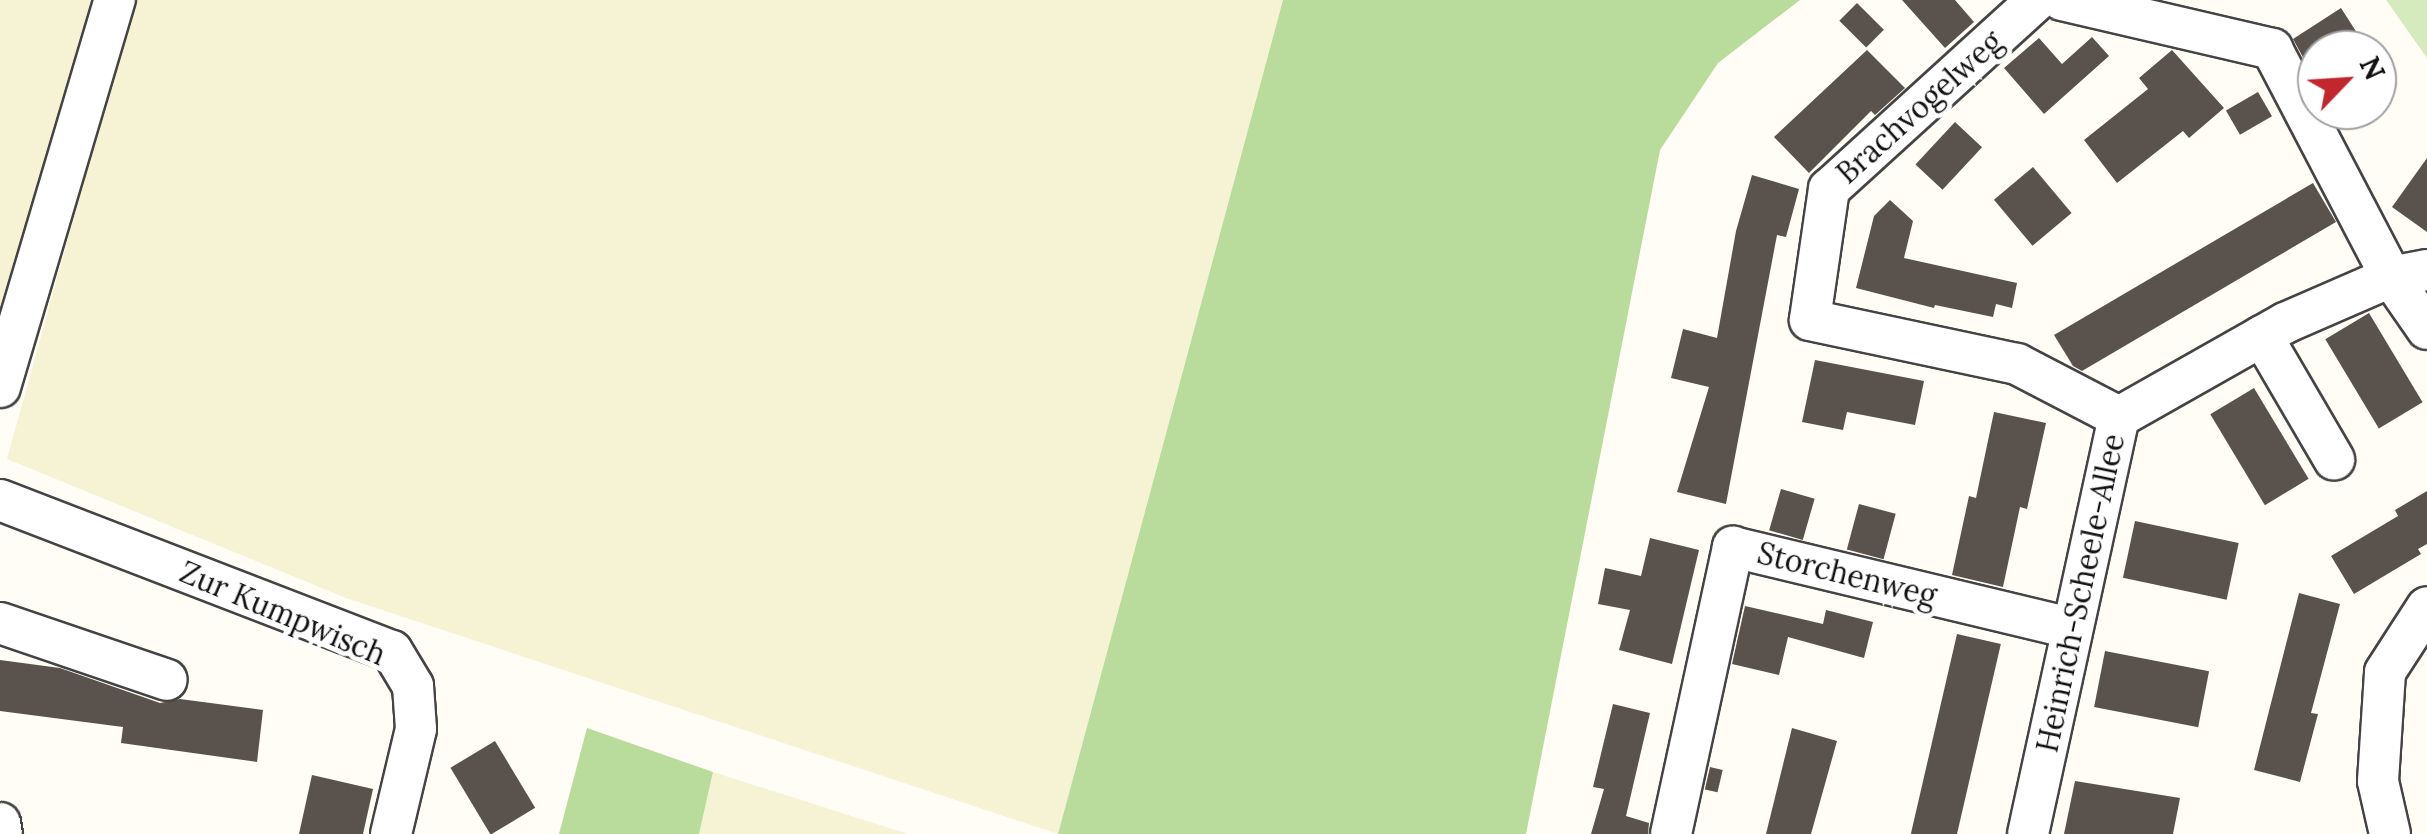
<!DOCTYPE html>
<style>
body{margin:0}
#map{position:relative;width:2427px;height:834px;overflow:hidden;background:#fffdf5;font-family:Lora,serif}
div>[style]{position:absolute}
.farmland>*{inset:0;background:#f6f3d4}
.green>*{inset:0;background:#d5ebbd}
.forest>*{inset:0;background:#b9dc9c}
.building>*{inset:0;background:#5a524d;transform-origin:0 0}
.roads{filter:drop-shadow(2px 0 #444) drop-shadow(-2px 0 #444) drop-shadow(0 2px #444) drop-shadow(0 -2px #444)}
.minor>*{height:40px;margin:-20px;padding:0 20px;transform-origin:20px;border-radius:20px;background:#fff}
span{translate:-50% -50%;white-space:nowrap;text-align:center;line-height:1.15;-webkit-text-stroke:10px #fff;paint-order:stroke}
.street-label{font-size:30px;color:#111}
.north{position:absolute;left:2297px;top:30px;width:100px;height:100px;box-sizing:border-box;background:#fff;border:2px solid #a0a0a0;border-radius:50%;rotate:65deg;font-size:28px;font-weight:700;line-height:40px;text-align:center;color:#111}
.north::after{content:'';display:block;margin:auto;width:35px;height:45px;background:#c4262e;clip-path:polygon(50% 0,100% 100%,50% 72%,0 100%)}
</style>
<div id="map">
<div class="farmland">
<div style="clip-path:polygon(0 0,100px 0,0 327px)"></div>
<div style="clip-path:polygon(134px 0,1283px 0,1058px 834px,346px 598px,7px 459px)"></div>
<div style="clip-path:polygon(713px 772px,908px 834px,699px 834px)"></div>
</div>
<div class="green">
<div style="clip-path:polygon(2386px 0,2427px 0,2427px 58px)"></div>
</div>
<div class="forest">
<div style="clip-path:polygon(1283px 0,1800px 0,1718px 63px,1660px 150px,1526px 834px,1058px 834px)"></div>
<div style="clip-path:polygon(587px 728px,713px 772px,699px 834px,559px 834px)"></div>
</div>
<div class="building">
<div style="clip-path:polygon(1902px 0,1955px 0,1974px 22px,1945px 48px)"></div>
<div style="left:1857px;top:3px;width:38px;height:25px;rotate:45deg"></div>
<div style="clip-path:polygon(2341px 8px,2368px 50px,2317px 50px,2317px 83px,2293px 39px)"></div>
<div style="clip-path:polygon(2092px 37px,2109px 56px,2044px 114px,2004px 68px,2039px 38px,2062px 64px)"></div>
<div style="clip-path:polygon(1867px 50px,1905px 88px,1875px 115px,1871px 111px,1809px 173px,1774px 137px)"></div>
<div style="clip-path:polygon(2172px 50px,2224px 108px,2189px 138px,2183px 131px,2117px 183px,2084px 140px,2148px 89px,2139px 78px)"></div>
<div style="left:2258px;top:92px;width:28px;height:37px;rotate:60deg"></div>
<div style="left:1955px;top:122px;width:37px;height:58px;rotate:43deg"></div>
<div style="clip-path:polygon(2427px 158px,2427px 232px,2392px 207px)"></div>
<div style="left:2033px;top:167px;width:60px;height:51px;rotate:50deg"></div>
<div style="clip-path:polygon(1752px 175px,1799px 189px,1786px 237px,1777px 235px,1726px 504px,1677px 492px,1709px 387px,1671px 378px,1683px 329px,1717px 338px,1736px 231px)"></div>
<div style="clip-path:polygon(2313px 183px,2336px 222px,2082px 371px,2073px 366px,2054px 335px)"></div>
<div style="clip-path:polygon(1890px 200px,1913px 221px,1904px 258px,2017px 283px,2012px 308px,1996px 304px,1993px 317px,1935px 305px,1934px 308px,1856px 288px,1874px 216px)"></div>
<div style="left:2369px;top:313px;width:104px;height:51px;rotate:59deg"></div>
<div style="clip-path:polygon(1815px 360px,1924px 381px,1915px 425px,1847px 412px,1843px 430px,1802px 422px)"></div>
<div style="left:2254px;top:388px;width:106px;height:51px;rotate:59deg"></div>
<div style="clip-path:polygon(1994px 412px,2046px 423px,2027px 509px,2020px 507px,2003px 587px,1952px 575px,1969px 496px,1976px 498px)"></div>
<div style="left:1781px;top:489px;width:35px;height:43px;rotate:16deg"></div>
<div style="clip-path:polygon(2427px 491px,2427px 544px,2418px 549px,2421px 554px,2354px 594px,2331px 556px,2398px 516px,2395px 510px)"></div>
<div style="left:1859px;top:504px;width:38px;height:47px;rotate:15deg"></div>
<div style="left:2135px;top:521px;width:106px;height:58px;rotate:12deg"></div>
<div style="clip-path:polygon(1650px 538px,1699px 550px,1672px 664px,1619px 650px,1630px 610px,1598px 604px,1605px 568px,1641px 576px)"></div>
<div style="clip-path:polygon(2299px 593px,2340px 604px,2311px 713px,2318px 714px,2300px 782px,2254px 770px)"></div>
<div style="clip-path:polygon(1745px 606px,1823px 624px,1826px 610px,1873px 622px,1864px 658px,1788px 637px,1779px 675px,1732px 664px)"></div>
<div style="left:1957px;top:634px;width:45px;height:205px;rotate:13deg"></div>
<div style="left:2105px;top:651px;width:106px;height:57px;rotate:11deg"></div>
<div style="clip-path:polygon(0 660px,60px 668px,160px 703px,180px 699px,263px 710px,257px 762px,121px 743px,123px 727px,0 711px)"></div>
<div style="clip-path:polygon(1613px 704px,1650px 713px,1626px 816px,1649px 823px,1648px 834px,1591px 834px,1604px 789px,1593px 787px)"></div>
<div style="clip-path:polygon(1792px 728px,1837px 741px,1811px 834px,1766px 834px)"></div>
<div style="left:495px;top:741px;width:78px;height:52px;rotate:59deg"></div>
<div style="left:1710px;top:767px;width:13px;height:23px;rotate:13deg"></div>
<div style="clip-path:polygon(312px 775px,373px 789px,363px 834px,299px 834px)"></div>
<div style="clip-path:polygon(2075px 781px,2180px 798px,2173px 834px,2064px 834px)"></div>
</div>
<div class="roads">
<div class="minor">
<div style="left:2037px;top:0;width:281px;rotate:137.7deg"></div>
<div style="left:1829px;top:189px;width:132px;rotate:98.3deg"></div>
<div style="left:1810px;top:320px;width:212px;rotate:12deg"></div>
<div style="left:2017px;top:364px;width:115px;rotate:27.5deg"></div>
<div style="left:2062px;top:0;width:216px;rotate:13.1deg"></div>
<div style="left:2272px;top:49px;width:257px;rotate:62.4deg"></div>
<div style="left:2391px;top:277px;width:63px;rotate:55.3deg"></div>
<div style="left:2262px;top:336px;width:143px;rotate:59.7deg"></div>
<div style="left:0;top:387px;width:404px;rotate:-73.5deg"></div>
<div style="left:0;top:500px;width:420px;rotate:21.1deg"></div>
<div style="left:392px;top:651px;width:41px;rotate:59deg"></div>
<div style="left:413px;top:686px;width:43px;rotate:86deg"></div>
<div style="left:416px;top:729px;width:108px;rotate:103.4deg"></div>
<div style="left:0;top:623px;width:176px;rotate:18.8deg"></div>
<div style="left:0;top:823px;width:11px;rotate:80deg"></div>
<div style="left:1671px;top:834px;width:294px;rotate:-77.8deg"></div>
<div style="left:1733px;top:547px;width:348px;rotate:13.5deg"></div>
<div style="left:2028px;top:834px;width:427px;rotate:-77.7deg"></div>
<div style="left:2119px;top:417px;width:191px;rotate:-29.5deg"></div>
<div style="left:2285px;top:323px;width:116px;rotate:-23.5deg"></div>
<div style="left:2391px;top:277px;width:37px;rotate:-11deg"></div>
<div style="left:2390px;top:834px;width:54px;rotate:-102.8deg"></div>
<div style="left:2378px;top:781px;width:109px;rotate:-86.3deg"></div>
<div style="left:2385px;top:672px;width:77px;rotate:-57.1deg"></div>
</div>
</div>
<div class="street-label">
<span style="left:1919px;top:107px;rotate:-42deg">Brachvogelweg</span>
<span style="left:1847px;top:574px;rotate:14deg">Storchenweg</span>
<span style="left:2080px;top:593px;rotate:-78deg">Heinrich-Scheele-Allee</span>
<span style="left:283px;top:613px;rotate:23deg">Zur Kumpwisch</span>
</div>
<div class="north">N</div>
</div>
